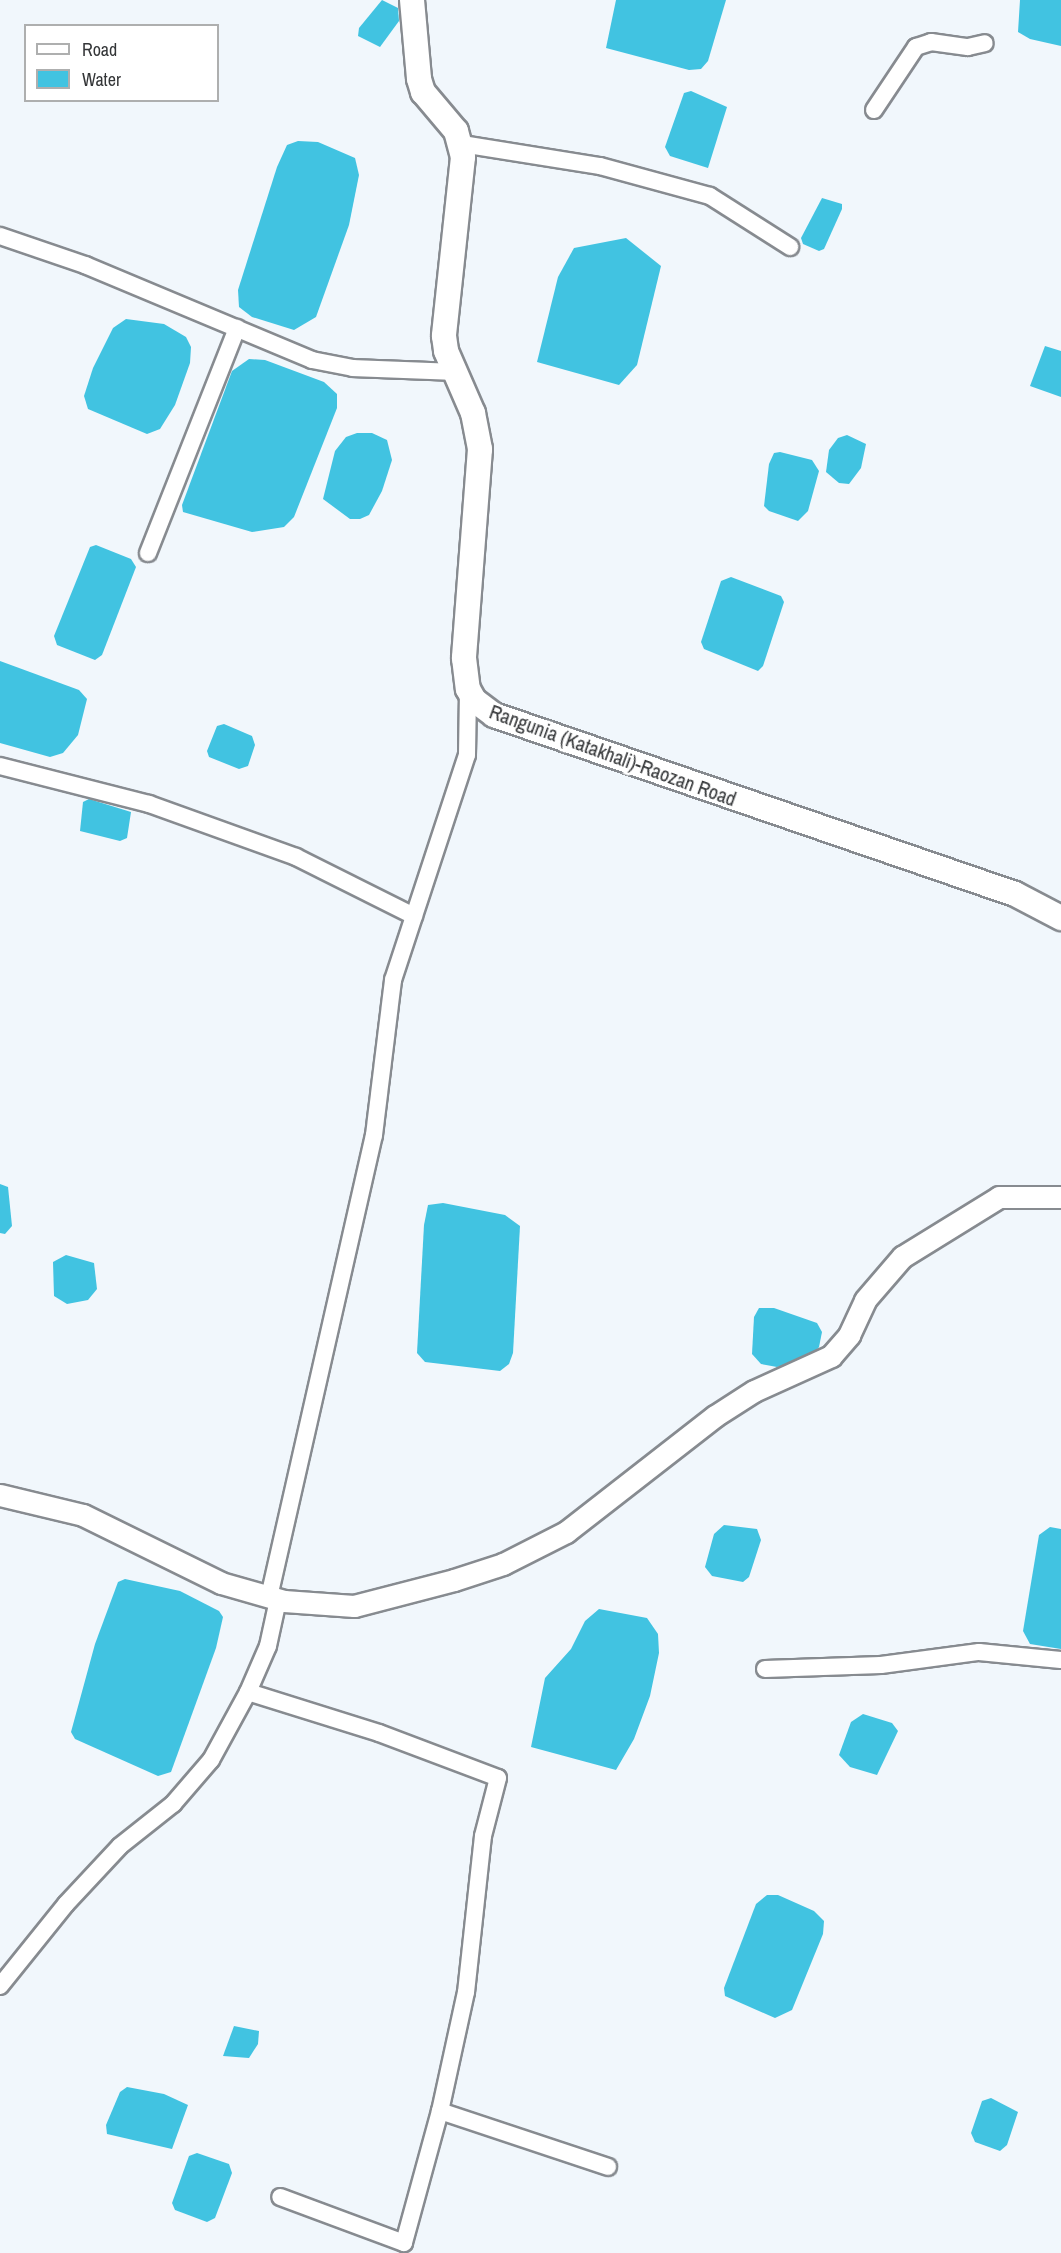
<!DOCTYPE html>
<style>
body{margin:0}
#map{position:relative;width:1061px;height:2253px;overflow:hidden;background:#f1f7fc;font-family:"Archivo Narrow",sans-serif}
div>[style]{position:absolute}
.water>*{inset:0;background:#41c3e1}
.roads{filter:drop-shadow(2px 0 #878b90) drop-shadow(-2px 0 #878b90) drop-shadow(0 2px #878b90) drop-shadow(0 -2px #878b90)}
.minor>*{height:16px;margin:-8px;padding:0 8px;transform-origin:8px;border-radius:8px;background:#fff}
.tertiary>*{height:21px;margin:-10.5px;padding:0 10.5px;transform-origin:10.5px;border-radius:10.5px;background:#fff}
.secondary>*{height:24px;margin:-12px;padding:0 12px;transform-origin:12px;border-radius:12px;background:#fff}
span{translate:-50% -50%;white-space:nowrap;text-align:center;line-height:1.15;-webkit-text-stroke:5px #fff;paint-order:stroke}
.street-label{font-size:20px;color:#343638}
.legend{position:absolute;left:24px;top:24px;width:195px;height:78px;box-sizing:border-box;background:#fff;border:2px solid #aeafaf;margin:0;padding:8px 10px;list-style:none;font-size:18px;color:#343638}
.legend li{display:flex;align-items:center;gap:12px;height:30px}
.legend b{width:30px;border:2px solid #aeafaf}
</style>
<div id="map">
<div class="water">
<div style="clip-path:polygon(382px 0,398px 8px,399px 21px,380px 47px,358px 36px,359px 28px)"></div>
<div style="clip-path:polygon(616px 0,726px 0,708px 61px,701px 69px,689px 70px,606px 48px)"></div>
<div style="clip-path:polygon(1020px 0,1061px 0,1061px 46px,1030px 39px,1018px 32px)"></div>
<div style="clip-path:polygon(691px 91px,727px 107px,708px 168px,670px 156px,665px 147px,684px 93px)"></div>
<div style="clip-path:polygon(298px 141px,318px 142px,355px 158px,359px 175px,349px 225px,316px 317px,294px 330px,252px 317px,239px 307px,238px 290px,277px 167px,287px 145px)"></div>
<div style="clip-path:polygon(822px 198px,842px 204px,842px 209px,824px 249px,819px 251px,803px 244px,801px 238px)"></div>
<div style="clip-path:polygon(626px 238px,661px 266px,637px 365px,619px 385px,537px 362px,558px 277px,574px 248px)"></div>
<div style="clip-path:polygon(126px 319px,164px 324px,186px 337px,191px 347px,190px 363px,175px 405px,160px 429px,147px 434px,88px 409px,84px 396px,93px 368px,113px 328px)"></div>
<div style="clip-path:polygon(1045px 346px,1061px 351px,1061px 397px,1030px 386px)"></div>
<div style="clip-path:polygon(249px 359px,265px 360px,324px 382px,337px 394px,337px 408px,294px 517px,284px 527px,252px 532px,183px 512px,182px 505px,232px 371px)"></div>
<div style="clip-path:polygon(357px 433px,372px 433px,387px 440px,392px 460px,382px 491px,369px 515px,360px 519px,350px 519px,323px 499px,335px 451px,346px 437px)"></div>
<div style="clip-path:polygon(847px 435px,866px 444px,861px 468px,849px 484px,839px 483px,826px 472px,829px 450px,838px 438px)"></div>
<div style="clip-path:polygon(780px 452px,812px 460px,819px 471px,808px 511px,798px 521px,769px 511px,764px 506px,769px 464px,774px 453px)"></div>
<div style="clip-path:polygon(96px 545px,131px 559px,136px 567px,102px 655px,95px 660px,57px 645px,54px 636px,90px 547px)"></div>
<div style="clip-path:polygon(731px 577px,781px 596px,784px 602px,763px 666px,758px 671px,704px 649px,701px 642px,721px 581px)"></div>
<div style="clip-path:polygon(0 661px,79px 690px,87px 699px,78px 735px,63px 753px,50px 757px,0 743px)"></div>
<div style="clip-path:polygon(224px 724px,252px 736px,255px 745px,248px 766px,239px 769px,209px 757px,207px 751px,217px 726px)"></div>
<div style="clip-path:polygon(89px 799px,131px 812px,127px 838px,120px 841px,80px 831px,83px 802px)"></div>
<div style="clip-path:polygon(0 1184px,8px 1187px,12px 1226px,5px 1234px,0 1233px)"></div>
<div style="clip-path:polygon(443px 1203px,505px 1215px,520px 1226px,513px 1353px,509px 1364px,500px 1371px,425px 1362px,417px 1353px,424px 1225px,428px 1205px)"></div>
<div style="clip-path:polygon(66px 1255px,94px 1263px,97px 1289px,88px 1300px,67px 1304px,54px 1296px,53px 1262px)"></div>
<div style="clip-path:polygon(759px 1308px,774px 1308px,817px 1323px,822px 1332px,819px 1347px,810px 1359px,777px 1367px,761px 1364px,752px 1354px,754px 1317px)"></div>
<div style="clip-path:polygon(724px 1525px,757px 1529px,761px 1540px,749px 1577px,743px 1582px,712px 1576px,705px 1567px,714px 1534px)"></div>
<div style="clip-path:polygon(1050px 1527px,1061px 1529px,1061px 1649px,1030px 1644px,1023px 1631px,1039px 1535px)"></div>
<div style="clip-path:polygon(125px 1579px,180px 1591px,219px 1611px,223px 1617px,216px 1648px,171px 1772px,158px 1776px,75px 1739px,71px 1732px,95px 1644px,118px 1582px)"></div>
<div style="clip-path:polygon(599px 1609px,647px 1618px,658px 1634px,659px 1653px,650px 1696px,634px 1739px,616px 1770px,531px 1747px,545px 1678px,571px 1649px,585px 1621px)"></div>
<div style="clip-path:polygon(863px 1714px,892px 1723px,898px 1731px,877px 1775px,850px 1767px,839px 1755px,851px 1722px)"></div>
<div style="clip-path:polygon(778px 1895px,814px 1911px,824px 1921px,823px 1934px,792px 2010px,775px 2018px,725px 1996px,724px 1988px,756px 1904px,767px 1895px)"></div>
<div style="clip-path:polygon(234px 2026px,259px 2031px,258px 2044px,249px 2058px,223px 2056px)"></div>
<div style="clip-path:polygon(127px 2087px,164px 2094px,188px 2105px,172px 2149px,107px 2134px,106px 2125px,120px 2092px)"></div>
<div style="clip-path:polygon(991px 2098px,1018px 2112px,1007px 2145px,1000px 2151px,975px 2142px,971px 2133px,982px 2101px)"></div>
<div style="clip-path:polygon(197px 2153px,229px 2164px,232px 2173px,215px 2218px,207px 2222px,175px 2210px,172px 2203px,189px 2156px)"></div>
</div>
<div class="roads">
<div class="minor">
<div style="left:874px;top:110px;width:76px;rotate:-56.3deg"></div>
<div style="left:916px;top:47px;width:16px;rotate:-18deg"></div>
<div style="left:931px;top:42px;width:37px;rotate:8deg"></div>
<div style="left:968px;top:47px;width:17px;rotate:-13deg"></div>
<div style="left:462px;top:144px;width:140px;rotate:9.1deg"></div>
<div style="left:600px;top:166px;width:114px;rotate:15.3deg"></div>
<div style="left:710px;top:196px;width:95px;rotate:32.5deg"></div>
<div style="left:0;top:236px;width:90px;rotate:18.8deg"></div>
<div style="left:85px;top:265px;width:246px;rotate:22.7deg"></div>
<div style="left:312px;top:360px;width:42px;rotate:11deg"></div>
<div style="left:353px;top:368px;width:102px;rotate:2.2deg"></div>
<div style="left:148px;top:553px;width:242px;rotate:-68.4deg"></div>
<div style="left:0;top:766px;width:154px;rotate:14.3deg"></div>
<div style="left:149px;top:804px;width:156px;rotate:19.8deg"></div>
<div style="left:296px;top:857px;width:132px;rotate:26.6deg"></div>
<div style="left:269px;top:1597px;width:474px;rotate:-77.2deg"></div>
<div style="left:374px;top:1135px;width:156px;rotate:-83deg"></div>
<div style="left:393px;top:980px;width:237px;rotate:-71.8deg"></div>
<div style="left:467px;top:755px;width:65px;rotate:-89.1deg"></div>
<div style="left:278px;top:1600px;width:47px;rotate:102.3deg"></div>
<div style="left:268px;top:1646px;width:50px;rotate:113.5deg"></div>
<div style="left:248px;top:1692px;width:137px;rotate:17.4deg"></div>
<div style="left:379px;top:1733px;width:127px;rotate:20.7deg"></div>
<div style="left:498px;top:1778px;width:60px;rotate:104.5deg"></div>
<div style="left:483px;top:1836px;width:157px;rotate:96.2deg"></div>
<div style="left:466px;top:1992px;width:122px;rotate:102.3deg"></div>
<div style="left:440px;top:2111px;width:137px;rotate:105.3deg"></div>
<div style="left:404px;top:2243px;width:132px;rotate:-159.6deg"></div>
<div style="left:765px;top:1669px;width:116px;rotate:-2deg"></div>
<div style="left:881px;top:1665px;width:99px;rotate:-7.6deg"></div>
<div style="left:979px;top:1652px;width:82px;rotate:5.6deg"></div>
<div style="left:0;top:1986px;width:105px;rotate:-51.2deg"></div>
<div style="left:66px;top:1904px;width:79px;rotate:-47deg"></div>
<div style="left:120px;top:1846px;width:68px;rotate:-38.4deg"></div>
<div style="left:173px;top:1804px;width:58px;rotate:-49.2deg"></div>
<div style="left:211px;top:1760px;width:77px;rotate:-61.4deg"></div>
<div style="left:440px;top:2111px;width:177px;rotate:18.4deg"></div>
</div>
<div class="tertiary">
<div style="left:0;top:1495px;width:85px;rotate:13.5deg"></div>
<div style="left:83px;top:1515px;width:154px;rotate:26.2deg"></div>
<div style="left:221px;top:1583px;width:66px;rotate:15.9deg"></div>
<div style="left:284px;top:1601px;width:70px;rotate:4.1deg"></div>
<div style="left:354px;top:1606px;width:103px;rotate:-14.6deg"></div>
<div style="left:454px;top:1580px;width:52px;rotate:-18.1deg"></div>
<div style="left:503px;top:1564px;width:71px;rotate:-26.9deg"></div>
<div style="left:566px;top:1532px;width:189px;rotate:-37.9deg"></div>
<div style="left:715px;top:1416px;width:46px;rotate:-32.7deg"></div>
<div style="left:754px;top:1391px;width:85px;rotate:-24.4deg"></div>
<div style="left:831px;top:1356px;width:28px;rotate:-49deg"></div>
<div style="left:849px;top:1335px;width:38px;rotate:-65deg"></div>
<div style="left:865px;top:1300px;width:57px;rotate:-49.3deg"></div>
<div style="left:902px;top:1257px;width:114px;rotate:-31.7deg"></div>
<div style="left:999px;top:1197px;width:62px"></div>
</div>
<div class="secondary">
<div style="left:412px;top:0;width:79px;rotate:84.9deg"></div>
<div style="left:419px;top:79px;width:14px;rotate:73deg"></div>
<div style="left:423px;top:92px;width:51px;rotate:49.8deg"></div>
<div style="left:456px;top:131px;width:27px;rotate:75deg"></div>
<div style="left:463px;top:157px;width:180px;rotate:96.1deg"></div>
<div style="left:444px;top:336px;width:15px;rotate:82deg"></div>
<div style="left:446px;top:351px;width:68px;rotate:66.5deg"></div>
<div style="left:473px;top:413px;width:37px;rotate:79deg"></div>
<div style="left:480px;top:449px;width:210px;rotate:94.4deg"></div>
<div style="left:464px;top:658px;width:31px;rotate:83deg"></div>
<div style="left:468px;top:689px;width:13px;rotate:61deg"></div>
<div style="left:474px;top:700px;width:25px;rotate:37deg"></div>
<div style="left:494px;top:715px;width:551px;rotate:18.96deg"></div>
<div style="left:1015px;top:894px;width:52px;rotate:27.6deg"></div>
</div>
</div>
<div class="street-label">
<span style="left:613px;top:755px;rotate:20deg">Rangunia (Katakhali)-Raozan Road</span>
</div>
<ul class="legend">
<li><b style="height:8px;background:#fff"></b>Road</li>
<li><b style="height:16px;background:#41c3e1"></b>Water</li>
</ul>
</div>
